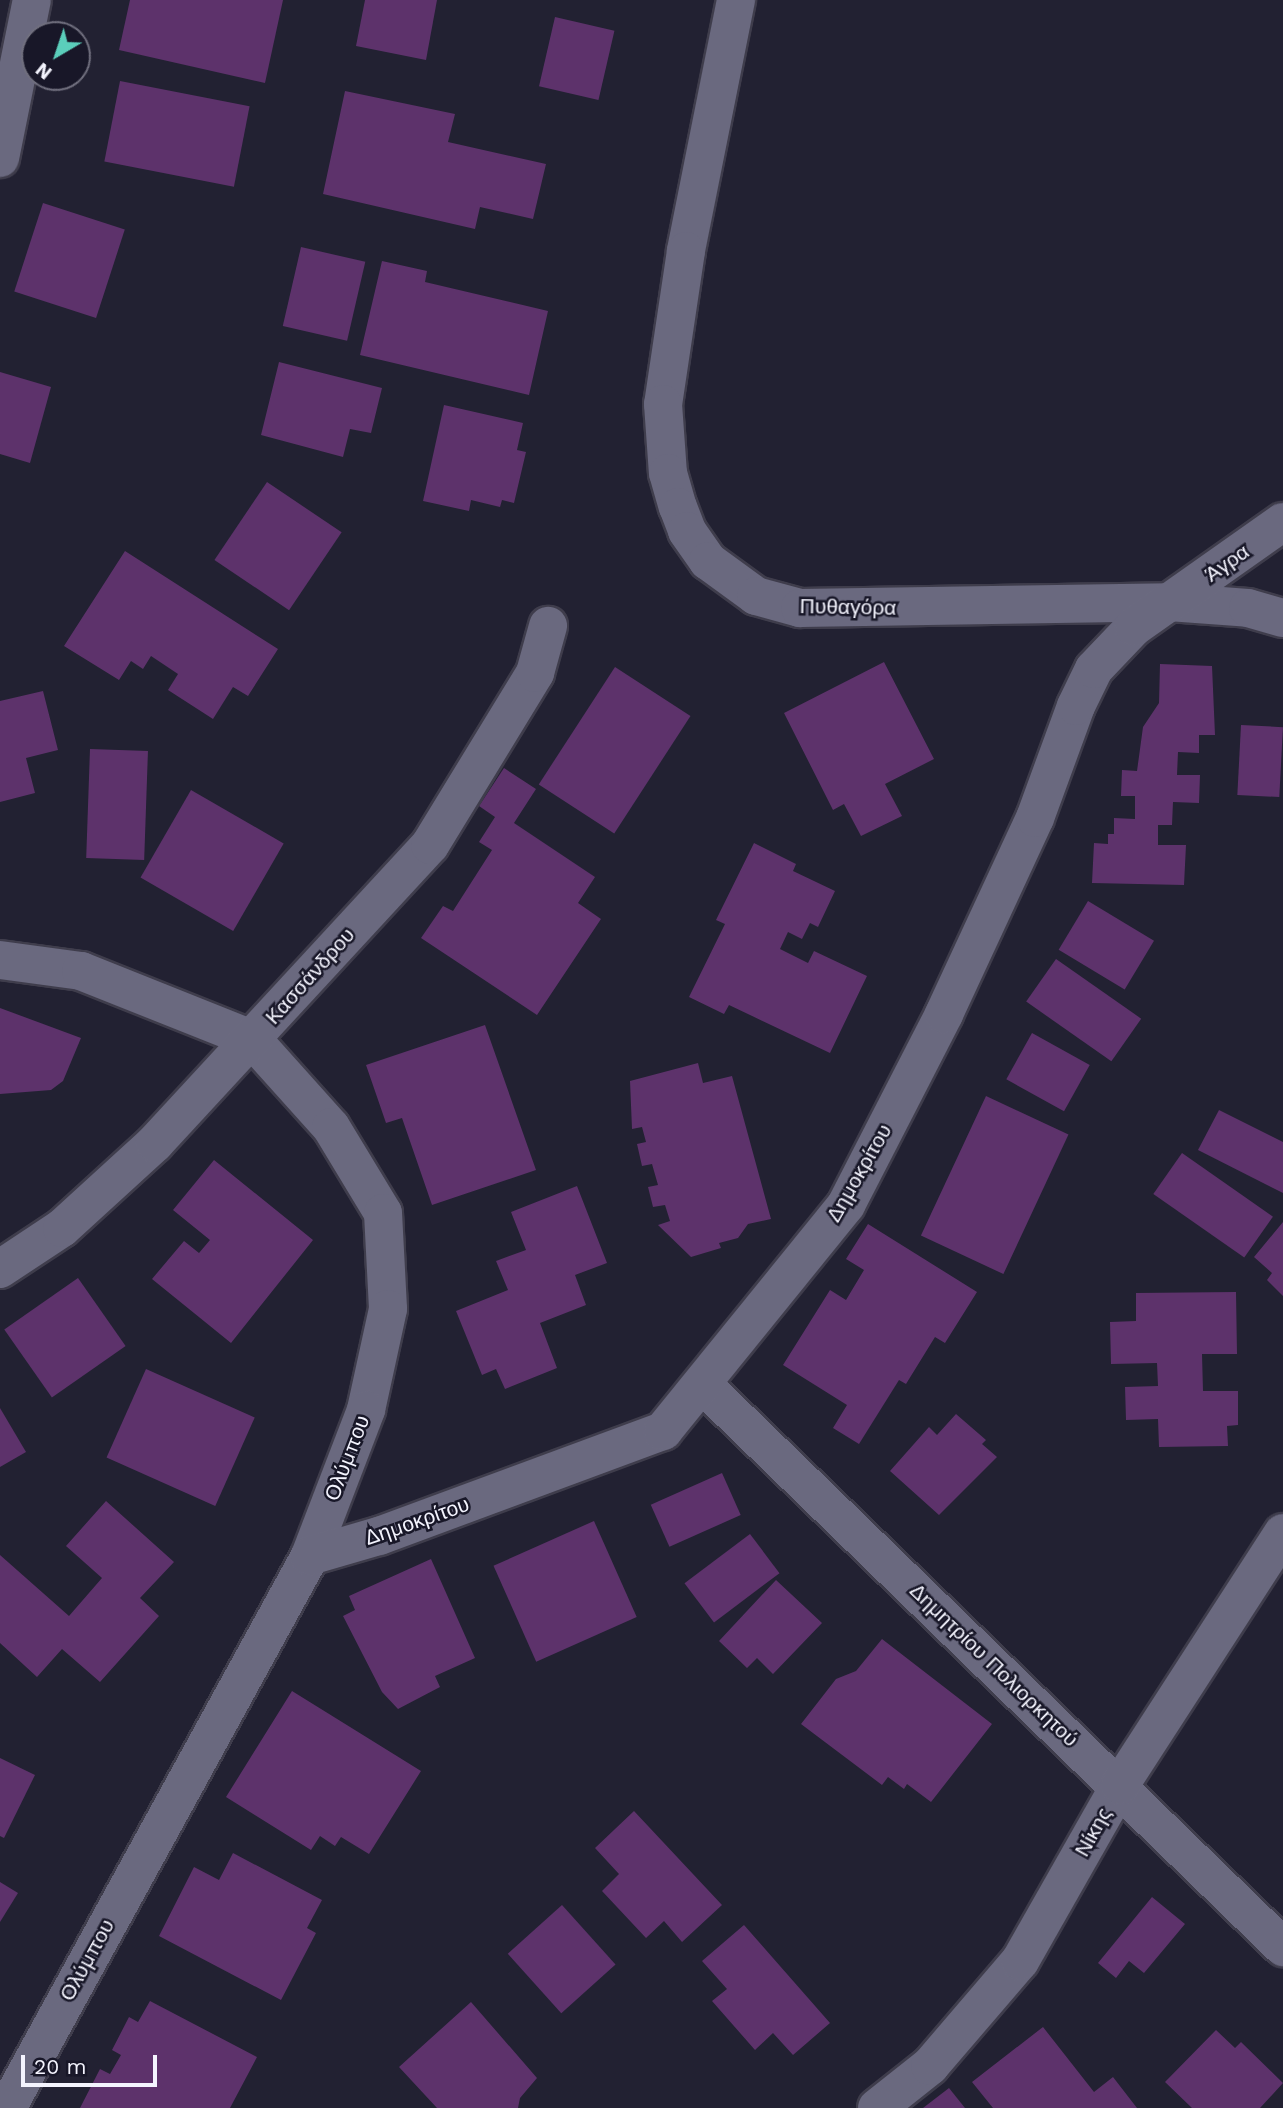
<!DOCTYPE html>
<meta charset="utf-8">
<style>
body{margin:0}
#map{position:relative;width:1283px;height:2108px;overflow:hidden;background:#222132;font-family:"Work Sans",sans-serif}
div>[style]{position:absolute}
.building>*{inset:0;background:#5d326b;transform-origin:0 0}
.roads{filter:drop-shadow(2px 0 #3f3d4c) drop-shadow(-2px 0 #3f3d4c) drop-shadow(0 2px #3f3d4c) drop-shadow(0 -2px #3f3d4c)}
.minor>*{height:38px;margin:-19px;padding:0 19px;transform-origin:19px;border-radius:19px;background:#6a697f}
span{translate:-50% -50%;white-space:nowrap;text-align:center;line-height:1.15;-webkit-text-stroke:5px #181728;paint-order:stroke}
.street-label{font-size:21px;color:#f4f4fe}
.north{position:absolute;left:21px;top:21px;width:70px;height:70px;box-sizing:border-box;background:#181728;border:2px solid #706f7e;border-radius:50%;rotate:219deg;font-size:19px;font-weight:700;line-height:28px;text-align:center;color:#f4f4fe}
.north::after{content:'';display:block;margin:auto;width:24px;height:32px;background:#5bcebb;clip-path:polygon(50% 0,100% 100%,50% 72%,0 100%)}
.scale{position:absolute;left:21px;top:2055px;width:136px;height:32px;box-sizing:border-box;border:4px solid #f4f4fe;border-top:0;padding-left:9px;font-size:21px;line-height:24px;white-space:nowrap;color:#f4f4fe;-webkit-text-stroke:5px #181728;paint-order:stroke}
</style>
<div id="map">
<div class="building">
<div style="clip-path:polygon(130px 0,283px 0,265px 83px,119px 50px)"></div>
<div style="clip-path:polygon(365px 0,437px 0,426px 60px,356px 46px)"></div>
<div style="left:555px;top:17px;width:61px;height:71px;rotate:13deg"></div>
<div style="left:120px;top:81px;width:132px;height:82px;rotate:11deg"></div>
<div style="clip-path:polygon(345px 91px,455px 114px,448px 142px,546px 164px,533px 219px,480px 207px,475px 229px,323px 194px)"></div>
<div style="left:43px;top:203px;width:86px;height:93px;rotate:18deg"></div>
<div style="left:301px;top:247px;width:66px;height:81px;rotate:13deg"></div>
<div style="clip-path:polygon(382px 261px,427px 271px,425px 282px,548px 311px,529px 395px,360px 355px)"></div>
<div style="clip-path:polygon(279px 362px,382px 388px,371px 433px,350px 429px,343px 457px,261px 435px)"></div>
<div style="clip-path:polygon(0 372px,51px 387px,30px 463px,0 454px)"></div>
<div style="clip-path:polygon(444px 405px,523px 423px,517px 450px,526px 452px,514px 503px,502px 500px,500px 507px,471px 500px,469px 511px,423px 501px)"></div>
<div style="left:267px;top:482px;width:90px;height:94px;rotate:34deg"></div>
<div style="clip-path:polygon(125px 551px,278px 649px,248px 696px,233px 687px,213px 719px,168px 690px,178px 674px,151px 656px,143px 669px,131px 661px,119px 680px,64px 646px)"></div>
<div style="clip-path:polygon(884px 662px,934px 759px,885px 784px,902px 816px,861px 836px,844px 804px,833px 810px,784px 713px)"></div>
<div style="clip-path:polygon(1160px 664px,1212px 666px,1215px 735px,1199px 735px,1199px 753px,1178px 752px,1177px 775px,1200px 775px,1199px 803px,1173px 802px,1172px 825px,1158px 825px,1158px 845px,1186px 845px,1184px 885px,1092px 883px,1094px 843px,1108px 844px,1108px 834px,1114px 834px,1114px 818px,1135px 819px,1135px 796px,1121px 796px,1122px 770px,1137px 771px,1143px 727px,1159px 703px)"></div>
<div style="left:615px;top:667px;width:90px;height:140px;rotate:33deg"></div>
<div style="clip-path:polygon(43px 691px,58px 750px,26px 758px,35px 793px,0 802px,0 701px)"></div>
<div style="left:1241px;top:725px;width:42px;height:70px;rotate:3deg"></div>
<div style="left:90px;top:749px;width:58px;height:109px;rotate:2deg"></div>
<div style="clip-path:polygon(504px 768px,536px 789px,514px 823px,595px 877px,578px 903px,601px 919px,537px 1015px,421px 938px,443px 906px,453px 911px,492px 850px,479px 842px,495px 817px,479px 806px)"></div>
<div style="left:191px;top:790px;width:107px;height:101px;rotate:30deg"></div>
<div style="clip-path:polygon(754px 843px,796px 864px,793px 871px,835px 891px,818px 927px,810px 923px,802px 939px,788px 932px,780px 949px,808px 963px,814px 951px,867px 976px,830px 1053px,729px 1005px,724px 1014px,689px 997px,725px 924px,716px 920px)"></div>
<div style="left:1088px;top:901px;width:77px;height:57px;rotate:31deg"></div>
<div style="left:1056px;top:959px;width:104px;height:52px;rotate:35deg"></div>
<div style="clip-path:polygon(0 1008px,81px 1038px,63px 1081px,51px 1090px,0 1094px)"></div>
<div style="clip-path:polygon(485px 1025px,536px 1170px,432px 1205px,402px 1118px,386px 1123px,366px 1065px)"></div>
<div style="left:1032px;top:1033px;width:66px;height:53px;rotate:29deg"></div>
<div style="clip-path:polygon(698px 1063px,703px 1083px,732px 1076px,771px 1219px,748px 1224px,738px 1238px,719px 1243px,721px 1248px,691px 1257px,658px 1225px,670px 1221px,665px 1205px,653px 1207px,648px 1187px,658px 1185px,652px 1164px,642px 1166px,637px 1144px,646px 1142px,642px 1127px,632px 1129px,630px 1081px)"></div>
<div style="left:986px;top:1096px;width:91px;height:154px;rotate:25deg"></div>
<div style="clip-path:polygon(1219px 1110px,1283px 1142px,1283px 1193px,1198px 1150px)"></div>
<div style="left:1182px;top:1153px;width:111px;height:50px;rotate:35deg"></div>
<div style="clip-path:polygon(214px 1160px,313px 1240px,231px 1343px,152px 1279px,184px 1241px,199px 1253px,210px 1240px,173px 1210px)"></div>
<div style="clip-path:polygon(577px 1186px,607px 1263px,575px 1275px,586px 1305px,540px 1323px,557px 1368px,505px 1389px,496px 1369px,482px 1375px,456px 1311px,508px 1290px,496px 1261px,526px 1250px,511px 1212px)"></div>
<div style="clip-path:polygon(1283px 1222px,1283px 1296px,1267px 1280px,1272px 1273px,1254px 1257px)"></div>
<div style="clip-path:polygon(868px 1224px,977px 1292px,945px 1343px,935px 1337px,906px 1384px,899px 1380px,859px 1444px,833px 1428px,847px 1405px,783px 1365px,830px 1290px,846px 1300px,864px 1270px,846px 1259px)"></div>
<div style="left:78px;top:1278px;width:83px;height:90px;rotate:55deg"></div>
<div style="clip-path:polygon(1236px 1292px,1237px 1354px,1202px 1354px,1203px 1391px,1238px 1391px,1238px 1425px,1227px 1426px,1228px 1446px,1159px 1447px,1158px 1419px,1126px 1420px,1125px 1387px,1158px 1386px,1157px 1363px,1111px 1364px,1110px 1322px,1136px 1321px,1136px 1293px)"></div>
<div style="left:146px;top:1369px;width:119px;height:97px;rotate:24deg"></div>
<div style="clip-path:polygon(0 1408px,26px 1452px,0 1467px)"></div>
<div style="clip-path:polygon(956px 1414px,986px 1440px,982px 1444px,997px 1457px,939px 1515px,890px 1471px,929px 1427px,937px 1435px)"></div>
<div style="left:722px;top:1473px;width:46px;height:78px;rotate:66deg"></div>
<div style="clip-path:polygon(106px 1501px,174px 1562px,140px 1598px,159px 1616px,100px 1682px,62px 1649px,37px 1677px,0 1643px,0 1555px,69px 1616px,102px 1578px,66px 1546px)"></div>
<div style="left:594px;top:1521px;width:105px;height:110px;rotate:66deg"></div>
<div style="left:750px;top:1534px;width:49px;height:82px;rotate:53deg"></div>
<div style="clip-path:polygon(431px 1559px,475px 1658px,435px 1676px,440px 1687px,398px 1709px,382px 1692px,343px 1616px,355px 1610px,349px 1596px)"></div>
<div style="clip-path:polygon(776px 1580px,822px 1623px,773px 1674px,757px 1658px,747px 1668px,719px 1641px)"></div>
<div style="clip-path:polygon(882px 1639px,992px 1724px,931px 1802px,907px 1784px,904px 1789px,888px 1777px,882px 1785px,801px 1724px,836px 1679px,856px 1671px)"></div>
<div style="clip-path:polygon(292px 1691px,421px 1771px,369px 1854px,341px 1837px,335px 1846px,320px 1836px,311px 1850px,226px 1797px)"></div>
<div style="clip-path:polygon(0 1758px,35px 1775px,4px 1838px,0 1836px)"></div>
<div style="clip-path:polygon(634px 1811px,722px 1905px,682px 1942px,664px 1921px,646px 1938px,602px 1891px,619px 1874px,595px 1848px)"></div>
<div style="clip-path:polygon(233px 1853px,322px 1900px,307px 1928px,316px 1933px,281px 2000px,159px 1936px,194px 1867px,219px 1880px)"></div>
<div style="clip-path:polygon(0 1882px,18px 1893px,0 1922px)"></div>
<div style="clip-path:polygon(1152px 1897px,1185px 1924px,1144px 1973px,1129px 1961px,1116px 1978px,1098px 1963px)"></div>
<div style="left:562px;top:1905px;width:80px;height:73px;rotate:48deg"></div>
<div style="clip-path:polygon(744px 1925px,830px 2023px,793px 2055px,773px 2033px,755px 2050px,712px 2001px,727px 1989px,702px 1961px)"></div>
<div style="clip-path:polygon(150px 2001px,257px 2057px,230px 2108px,80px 2108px,100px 2069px,110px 2074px,121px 2055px,112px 2050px,129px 2017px,138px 2022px)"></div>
<div style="clip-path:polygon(471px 2002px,537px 2078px,520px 2098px,518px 2108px,437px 2108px,399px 2067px)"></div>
<div style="clip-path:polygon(1043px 2027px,1094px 2092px,1113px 2077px,1137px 2108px,993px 2108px,972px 2082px)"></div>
<div style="clip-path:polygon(1216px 2030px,1235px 2048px,1241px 2042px,1283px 2083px,1260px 2108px,1192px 2108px,1165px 2082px)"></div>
<div style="clip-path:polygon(949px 2088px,965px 2108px,923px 2108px)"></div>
</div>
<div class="roads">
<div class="minor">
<div style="left:736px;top:0;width:256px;rotate:101.3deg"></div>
<div style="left:686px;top:251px;width:155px;rotate:98.5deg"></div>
<div style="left:663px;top:404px;width:69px;rotate:85.9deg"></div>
<div style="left:668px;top:473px;width:35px;rotate:74deg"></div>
<div style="left:678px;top:507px;width:26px;rotate:69deg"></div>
<div style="left:687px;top:531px;width:37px;rotate:55deg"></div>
<div style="left:708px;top:561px;width:59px;rotate:36.1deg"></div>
<div style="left:756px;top:596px;width:46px;rotate:15.3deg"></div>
<div style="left:800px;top:608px;width:369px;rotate:-0.9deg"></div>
<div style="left:1169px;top:602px;width:79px;rotate:4.3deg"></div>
<div style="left:1248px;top:608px;width:36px;rotate:16deg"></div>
<div style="left:0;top:158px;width:161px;rotate:-78.6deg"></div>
<div style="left:0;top:960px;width:82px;rotate:7.7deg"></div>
<div style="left:81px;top:971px;width:184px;rotate:21.7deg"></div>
<div style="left:252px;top:1039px;width:118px;rotate:48.1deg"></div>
<div style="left:331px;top:1127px;width:100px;rotate:58.8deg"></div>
<div style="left:383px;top:1213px;width:96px;rotate:87deg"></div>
<div style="left:388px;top:1309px;width:103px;rotate:102.3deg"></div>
<div style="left:366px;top:1410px;width:156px;rotate:111deg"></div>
<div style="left:310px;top:1556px;width:630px;rotate:118.76deg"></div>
<div style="left:0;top:1269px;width:74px;rotate:-33.5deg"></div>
<div style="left:62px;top:1228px;width:126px;rotate:-42.4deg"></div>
<div style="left:155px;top:1143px;width:405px;rotate:-47.3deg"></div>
<div style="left:430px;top:845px;width:202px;rotate:-58.6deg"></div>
<div style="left:535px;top:673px;width:49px;rotate:-74.5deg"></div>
<div style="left:703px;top:1385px;width:808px;rotate:44.1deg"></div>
<div style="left:310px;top:1556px;width:72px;rotate:-16.2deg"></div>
<div style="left:379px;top:1536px;width:303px;rotate:-20.3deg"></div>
<div style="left:663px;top:1431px;width:291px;rotate:-51deg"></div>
<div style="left:846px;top:1205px;width:215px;rotate:-62.8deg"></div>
<div style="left:944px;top:1014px;width:216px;rotate:-65.1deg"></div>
<div style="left:1035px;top:818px;width:119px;rotate:-69.9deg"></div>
<div style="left:1076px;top:706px;width:41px;rotate:-64.1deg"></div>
<div style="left:1094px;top:669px;width:58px;rotate:-46.4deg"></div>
<div style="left:1134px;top:627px;width:182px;rotate:-35.2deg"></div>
<div style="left:877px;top:2108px;width:68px;rotate:-38.4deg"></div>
<div style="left:930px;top:2066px;width:138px;rotate:-49.4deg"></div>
<div style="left:1020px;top:1961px;width:202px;rotate:-60.4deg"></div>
<div style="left:1120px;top:1785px;width:300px;rotate:-57.1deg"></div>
</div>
</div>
<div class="street-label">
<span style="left:1227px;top:563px;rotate:-35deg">Άγρα</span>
<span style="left:848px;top:607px;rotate:1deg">Πυθαγόρα</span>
<span style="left:310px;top:976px;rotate:-48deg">Κασσάνδρου</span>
<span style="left:859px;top:1173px;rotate:-60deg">Δημοκρίτου</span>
<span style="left:347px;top:1458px;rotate:-69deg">Ολύμπου</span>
<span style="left:417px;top:1521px;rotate:-19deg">Δημοκρίτου</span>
<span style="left:994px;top:1665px;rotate:44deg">Δημητρίου Πολιορκητού</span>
<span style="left:1093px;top:1832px;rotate:-61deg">Νίκης</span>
<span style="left:87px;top:1960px;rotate:-61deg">Ολύμπου</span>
</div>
<div class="north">N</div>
<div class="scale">20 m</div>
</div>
